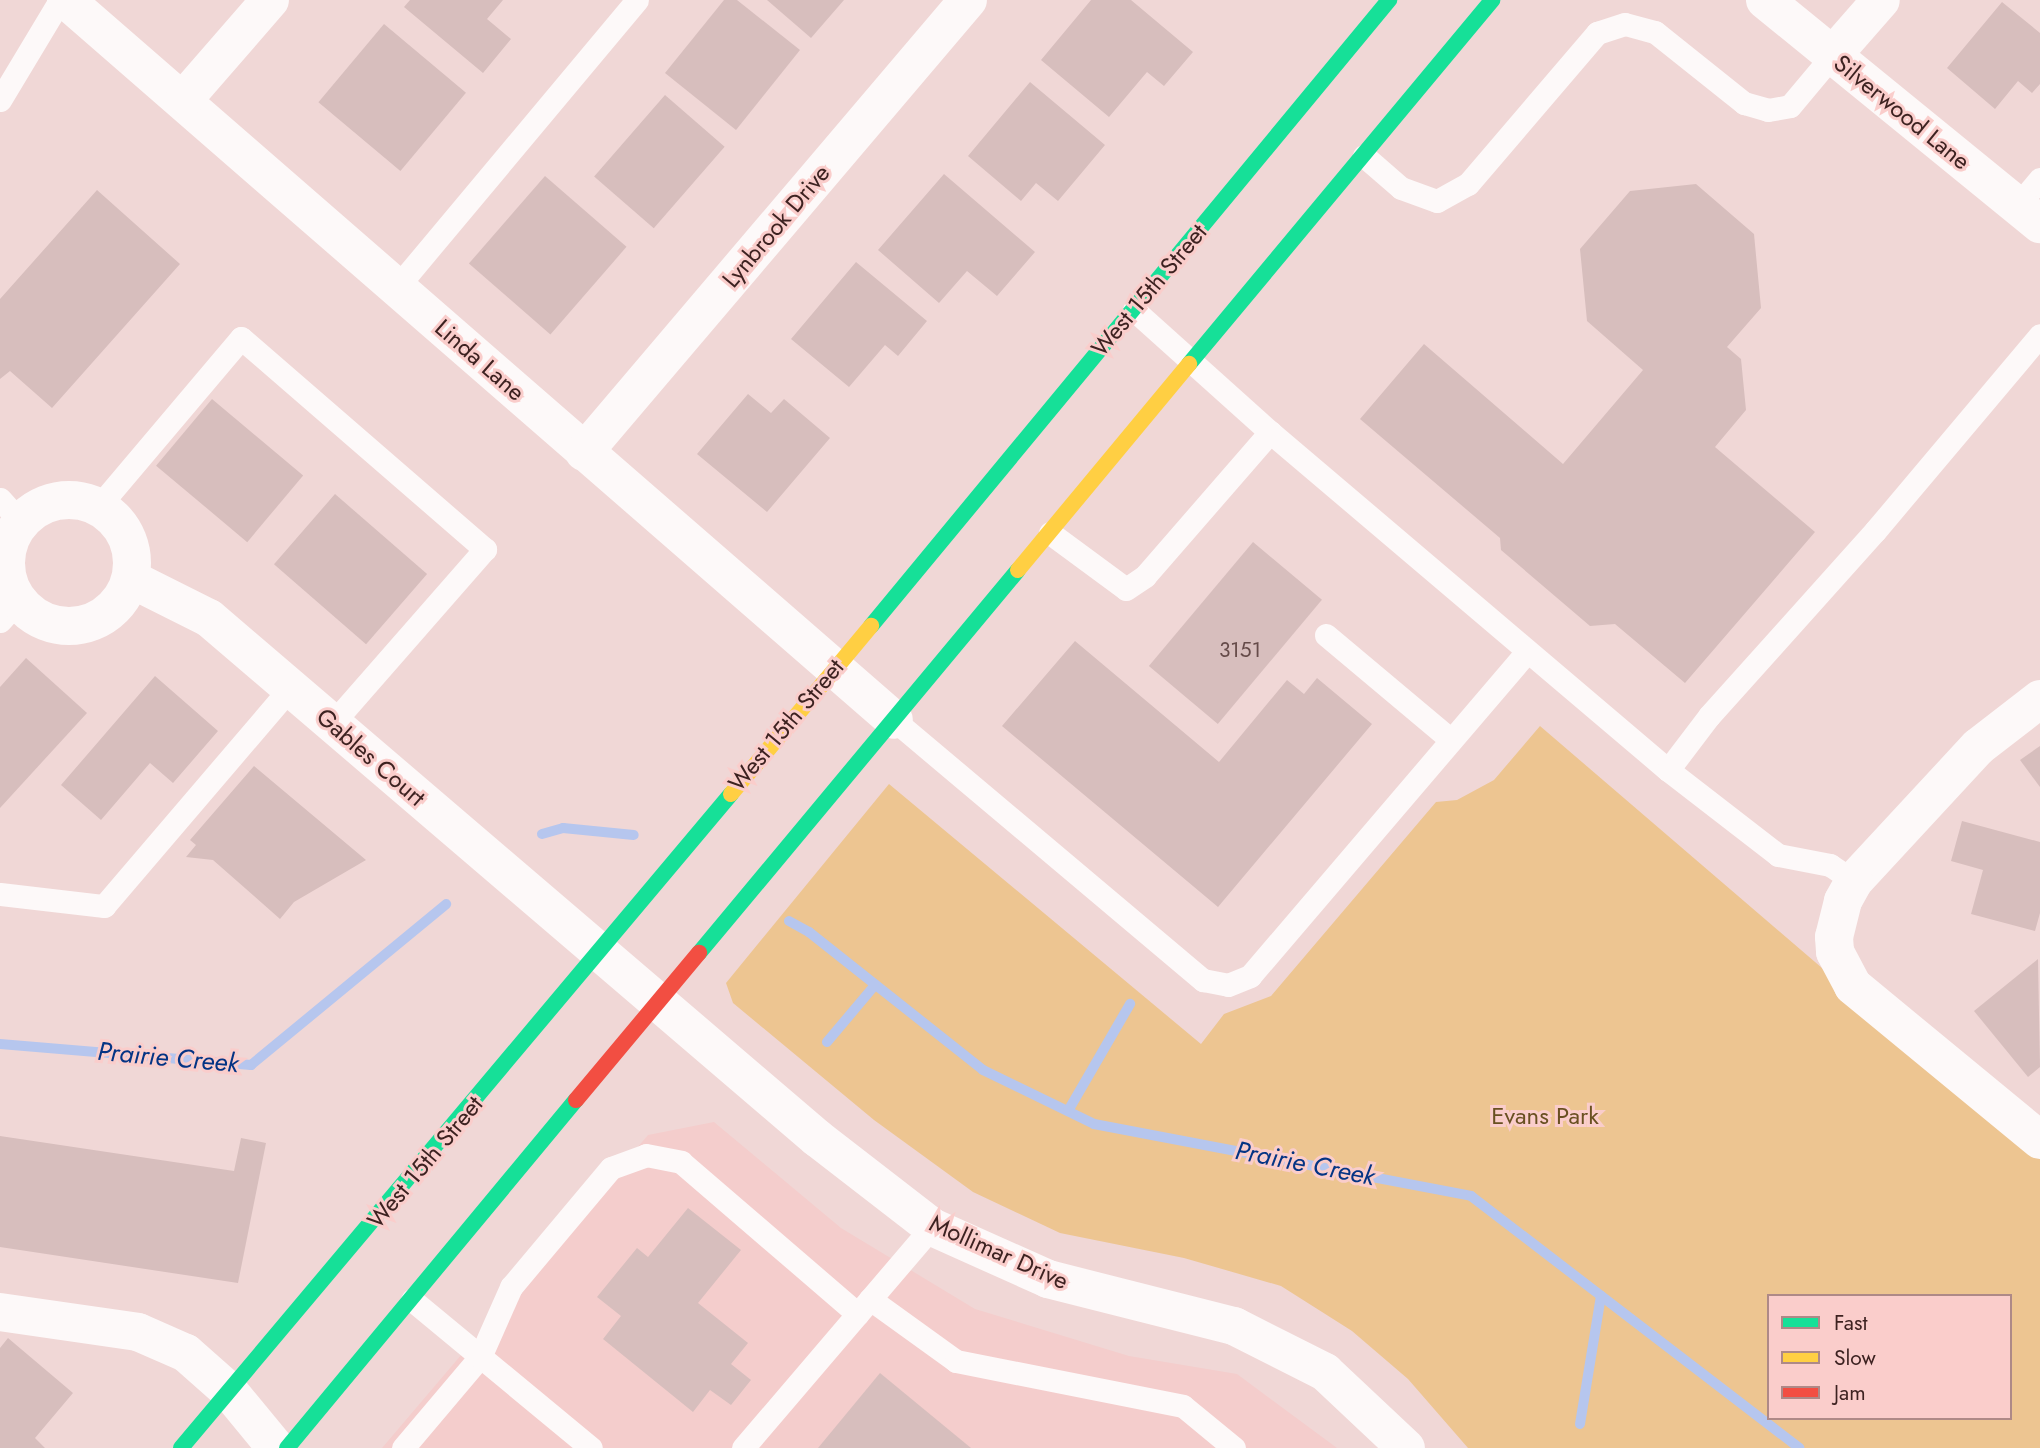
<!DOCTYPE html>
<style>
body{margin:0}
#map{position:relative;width:2040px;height:1448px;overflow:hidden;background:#f0d7d6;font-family:Jost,sans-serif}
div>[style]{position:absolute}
.built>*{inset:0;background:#f4cdcc}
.green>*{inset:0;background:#edc591}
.stream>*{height:10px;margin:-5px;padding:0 5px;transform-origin:5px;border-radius:5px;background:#b6c6ee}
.building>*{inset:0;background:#d7bebd;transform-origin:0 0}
.lane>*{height:23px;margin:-11.5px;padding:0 11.5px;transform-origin:11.5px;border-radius:11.5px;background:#fdf9f9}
.street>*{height:38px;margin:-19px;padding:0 19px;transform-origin:19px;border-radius:19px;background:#fdf9f9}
.street>.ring{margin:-19px;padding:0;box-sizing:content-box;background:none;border:38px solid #fdf9f9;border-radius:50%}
.fast>*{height:16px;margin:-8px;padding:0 8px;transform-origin:8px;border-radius:8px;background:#16e098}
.slow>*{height:16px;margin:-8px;padding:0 8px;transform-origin:8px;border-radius:8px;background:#ffcf43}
.jam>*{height:16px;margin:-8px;padding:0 8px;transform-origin:8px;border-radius:8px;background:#f24e42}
span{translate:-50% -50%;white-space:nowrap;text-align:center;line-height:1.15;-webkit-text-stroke:6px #facdcb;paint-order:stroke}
.number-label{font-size:21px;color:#664c4a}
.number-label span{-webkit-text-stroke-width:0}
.street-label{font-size:24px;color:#3d2221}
.park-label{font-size:24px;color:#695021}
.water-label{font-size:26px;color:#043484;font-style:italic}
.legend{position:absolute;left:1767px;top:1294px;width:245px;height:126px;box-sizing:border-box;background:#facdcb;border:2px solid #ae8987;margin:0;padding:9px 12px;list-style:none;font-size:21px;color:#3d2221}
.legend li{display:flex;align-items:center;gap:14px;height:35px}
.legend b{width:35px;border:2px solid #ae8987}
</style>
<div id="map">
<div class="built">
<div style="clip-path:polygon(714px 1122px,841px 1228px,975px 1309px,1129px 1356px,1237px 1374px,1337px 1448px,382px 1448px,648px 1135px)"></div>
</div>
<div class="green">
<div style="clip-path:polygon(evenodd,1540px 726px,2040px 1155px,2040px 1448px,1468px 1448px,1408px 1379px,1352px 1331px,1281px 1286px,1184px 1258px,1060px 1233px,973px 1192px,874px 1120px,733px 1003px,726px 983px,889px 784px,1201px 1044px,1224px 1014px,1271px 996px,1436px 802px,1457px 800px,1494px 780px,1540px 726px,1769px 1296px,2010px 1296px,2010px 1418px,1769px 1418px,1769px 1296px)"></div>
</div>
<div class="stream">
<div style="left:542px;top:834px;width:22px;rotate:-16deg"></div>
<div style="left:563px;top:828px;width:71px;rotate:5.6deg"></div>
<div style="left:789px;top:921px;width:23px;rotate:29deg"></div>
<div style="left:809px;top:932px;width:222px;rotate:38.4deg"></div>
<div style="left:983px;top:1070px;width:123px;rotate:25.9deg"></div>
<div style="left:1094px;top:1124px;width:384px;rotate:10.8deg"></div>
<div style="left:1471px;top:1196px;width:414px;rotate:37.5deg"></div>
<div style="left:827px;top:1042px;width:75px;rotate:-49.9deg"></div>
<div style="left:0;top:1044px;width:252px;rotate:4.8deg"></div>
<div style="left:251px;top:1065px;width:253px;rotate:-39.5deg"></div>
<div style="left:1068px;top:1111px;width:124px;rotate:-59.9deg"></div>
<div style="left:1580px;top:1424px;width:130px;rotate:-80.7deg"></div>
</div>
<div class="building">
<div style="clip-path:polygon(410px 0,503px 0,487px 19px,511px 39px,483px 73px,404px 7px)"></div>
<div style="clip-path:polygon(724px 0,737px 0,800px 50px,736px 130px,665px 73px)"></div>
<div style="clip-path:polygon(767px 0,844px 0,811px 38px)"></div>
<div style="clip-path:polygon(1091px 0,1131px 0,1193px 52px,1164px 86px,1147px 72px,1109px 117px,1041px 60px)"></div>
<div style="clip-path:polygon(2002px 2px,2040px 33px,2040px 84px,2032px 93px,2018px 81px,1995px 109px,1947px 68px)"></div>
<div style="left:384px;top:24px;width:107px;height:102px;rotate:40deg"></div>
<div style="clip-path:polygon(1030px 82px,1105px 145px,1058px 201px,1036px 183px,1021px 201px,968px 156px)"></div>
<div style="left:665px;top:95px;width:79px;height:108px;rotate:41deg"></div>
<div style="clip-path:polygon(944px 174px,1035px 252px,997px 296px,967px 271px,939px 303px,878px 250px)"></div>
<div style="left:545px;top:176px;width:108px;height:116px;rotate:41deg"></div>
<div style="clip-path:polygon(1696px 184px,1754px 234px,1761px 308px,1727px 347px,1741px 359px,1746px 410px,1715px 447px,1815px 532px,1685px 683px,1615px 624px,1590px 626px,1501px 550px,1500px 538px,1360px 419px,1424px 344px,1563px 464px,1643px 370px,1587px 321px,1580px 249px,1630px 191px)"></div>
<div style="clip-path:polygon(97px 190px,180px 264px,52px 408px,10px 371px,0 379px,0 299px)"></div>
<div style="clip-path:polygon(856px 262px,927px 321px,898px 356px,885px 345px,849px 387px,791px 339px)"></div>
<div style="clip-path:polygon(748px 394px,771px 413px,784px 399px,830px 438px,767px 512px,697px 454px)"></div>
<div style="left:212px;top:399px;width:119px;height:87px;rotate:40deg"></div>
<div style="left:335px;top:494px;width:122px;height:93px;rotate:41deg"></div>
<div style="left:1253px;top:542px;width:90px;height:162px;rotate:40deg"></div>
<div style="clip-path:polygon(1075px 641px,1219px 762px,1287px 680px,1304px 694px,1317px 678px,1372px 724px,1218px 907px,1002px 726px)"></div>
<div style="clip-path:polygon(26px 658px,87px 713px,0 808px,0 687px)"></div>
<div style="clip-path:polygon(155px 676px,218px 731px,173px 783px,150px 763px,101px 820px,61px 785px)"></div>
<div style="clip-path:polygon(2040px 746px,2040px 787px,2020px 760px)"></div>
<div style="clip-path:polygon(254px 766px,366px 860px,294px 902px,280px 919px,213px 860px,186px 857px,196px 845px,190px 840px)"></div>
<div style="clip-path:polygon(1962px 821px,2040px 842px,2040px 913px,2035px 931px,1971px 914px,1983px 870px,1951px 861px)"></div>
<div style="clip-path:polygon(2038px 959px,2040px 1067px,2028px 1077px,1974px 1011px)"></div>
<div style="clip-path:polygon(0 1136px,234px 1171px,241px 1138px,266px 1143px,238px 1283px,0 1247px)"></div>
<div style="clip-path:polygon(688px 1208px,741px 1250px,698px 1303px,748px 1343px,731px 1364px,751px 1380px,731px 1405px,710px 1390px,693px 1412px,603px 1339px,621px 1316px,597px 1297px,637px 1248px,648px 1257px)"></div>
<div style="clip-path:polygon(8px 1338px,73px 1393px,35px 1438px,45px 1448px,0 1448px,0 1348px)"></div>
<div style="clip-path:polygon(880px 1373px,971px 1448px,818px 1448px)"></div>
</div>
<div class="lane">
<div style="left:0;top:100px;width:117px;rotate:-59deg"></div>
<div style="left:1364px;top:156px;width:49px;rotate:40.9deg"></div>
<div style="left:1401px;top:188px;width:38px;rotate:20deg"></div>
<div style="left:1437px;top:201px;width:35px;rotate:-29deg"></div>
<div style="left:1468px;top:184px;width:199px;rotate:-49.5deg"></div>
<div style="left:1597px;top:33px;width:29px;rotate:-18deg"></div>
<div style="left:1625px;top:24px;width:31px;rotate:15deg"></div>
<div style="left:1655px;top:32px;width:114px;rotate:38.6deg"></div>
<div style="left:1744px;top:103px;width:25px;rotate:16deg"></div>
<div style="left:1768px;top:110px;width:22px;rotate:-10deg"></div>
<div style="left:1790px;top:106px;width:65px;rotate:-50deg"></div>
<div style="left:2018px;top:205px;width:34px;rotate:-50deg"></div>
<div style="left:397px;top:287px;width:374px;rotate:-50.1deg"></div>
<div style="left:1134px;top:310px;width:183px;rotate:41.9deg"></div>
<div style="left:1270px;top:432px;width:522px;rotate:40.34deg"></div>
<div style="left:1668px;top:770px;width:139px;rotate:37.7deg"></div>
<div style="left:1778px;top:855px;width:53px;rotate:10.9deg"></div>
<div style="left:1830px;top:865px;width:29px;rotate:34deg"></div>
<div style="left:0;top:499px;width:31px;rotate:48deg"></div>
<div style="left:99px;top:506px;width:220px;rotate:-49.8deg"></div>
<div style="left:241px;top:338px;width:323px;rotate:40.9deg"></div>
<div style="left:485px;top:549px;width:232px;rotate:131.2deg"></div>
<div style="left:1050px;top:533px;width:94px;rotate:36.4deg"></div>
<div style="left:1126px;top:589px;width:23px;rotate:-34deg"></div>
<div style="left:1145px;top:576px;width:191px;rotate:-49deg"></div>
<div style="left:0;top:621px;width:27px;rotate:-48deg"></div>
<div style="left:1326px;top:635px;width:163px;rotate:40deg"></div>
<div style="left:894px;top:720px;width:404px;rotate:40.1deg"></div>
<div style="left:1203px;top:980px;width:25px;rotate:11deg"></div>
<div style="left:1228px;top:985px;width:24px;rotate:-22deg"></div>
<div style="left:1250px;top:976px;width:426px;rotate:-49.5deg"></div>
<div style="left:1668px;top:770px;width:68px;rotate:-52.8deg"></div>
<div style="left:1709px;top:716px;width:249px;rotate:-48.1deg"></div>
<div style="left:1875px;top:531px;width:256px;rotate:-49.9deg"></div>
<div style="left:0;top:894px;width:105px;rotate:6.6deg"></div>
<div style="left:104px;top:906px;width:287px;rotate:-49.5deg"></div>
<div style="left:870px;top:1299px;width:106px;rotate:35.8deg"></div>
<div style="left:956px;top:1361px;width:231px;rotate:11.2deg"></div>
<div style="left:1183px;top:1406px;width:66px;rotate:39.5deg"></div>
<div style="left:412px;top:1300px;width:232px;rotate:39.6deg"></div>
<div style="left:403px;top:1448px;width:119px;rotate:-49.8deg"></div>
<div style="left:480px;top:1357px;width:77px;rotate:-66.1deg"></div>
<div style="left:511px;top:1287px;width:155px;rotate:-50deg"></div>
<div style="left:611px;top:1168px;width:37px;rotate:-20deg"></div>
<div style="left:646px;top:1155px;width:36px;rotate:11deg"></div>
<div style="left:681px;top:1162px;width:233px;rotate:40.7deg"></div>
<div style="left:743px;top:1448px;width:291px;rotate:-49.5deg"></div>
</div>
<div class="street">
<div style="left:66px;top:0;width:1097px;rotate:41.01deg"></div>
<div style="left:1765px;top:0;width:355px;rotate:39.2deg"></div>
<div style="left:1832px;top:56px;width:74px;rotate:-48.8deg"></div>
<div style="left:184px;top:99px;width:131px;rotate:-49deg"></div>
<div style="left:584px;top:452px;width:593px;rotate:-49.65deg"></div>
<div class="ring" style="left:6px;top:500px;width:88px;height:88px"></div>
<div style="left:131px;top:579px;width:87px;rotate:26.6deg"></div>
<div style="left:209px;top:618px;width:800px;rotate:40.54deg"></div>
<div style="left:817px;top:1138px;width:145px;rotate:37.7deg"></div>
<div style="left:932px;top:1227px;width:127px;rotate:24.1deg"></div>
<div style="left:1048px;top:1279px;width:192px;rotate:14.2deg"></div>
<div style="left:1234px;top:1326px;width:102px;rotate:26.8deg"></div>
<div style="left:1325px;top:1372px;width:111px;rotate:43.2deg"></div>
<div style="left:2040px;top:699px;width:78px;rotate:142.3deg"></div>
<div style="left:1978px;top:747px;width:183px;rotate:132.8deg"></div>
<div style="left:1854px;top:881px;width:23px;rotate:119deg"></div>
<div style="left:1843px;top:901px;width:37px;rotate:104deg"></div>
<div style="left:1834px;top:937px;width:15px;rotate:86deg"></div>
<div style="left:1835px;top:952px;width:38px;rotate:62deg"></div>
<div style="left:1853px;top:986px;width:242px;rotate:39.5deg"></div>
<div style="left:0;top:1312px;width:139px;rotate:8.2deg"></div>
<div style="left:138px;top:1332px;width:52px;rotate:23.6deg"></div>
<div style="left:186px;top:1353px;width:57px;rotate:41.5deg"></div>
<div style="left:229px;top:1391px;width:74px;rotate:50.5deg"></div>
</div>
<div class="fast">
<div style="left:1189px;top:364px;width:474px;rotate:-50.2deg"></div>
<div style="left:871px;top:626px;width:813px;rotate:-50.39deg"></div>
<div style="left:699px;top:953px;width:498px;rotate:-50.2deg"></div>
<div style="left:181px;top:1448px;width:855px;rotate:-49.94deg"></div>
<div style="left:287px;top:1448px;width:452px;rotate:-50.3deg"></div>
</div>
<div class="slow">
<div style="left:1018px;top:570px;width:268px;rotate:-50.3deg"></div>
<div style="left:731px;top:794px;width:219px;rotate:-50.2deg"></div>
</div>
<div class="jam">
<div style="left:576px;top:1100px;width:192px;rotate:-50.1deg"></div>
</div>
<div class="number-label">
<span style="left:1240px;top:650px">3151</span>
</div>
<div class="street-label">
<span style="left:1902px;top:112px;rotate:39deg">Silverwood Lane</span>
<span style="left:776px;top:226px;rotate:-50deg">Lynbrook Drive</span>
<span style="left:1149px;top:290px;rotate:-50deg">West 15th Street</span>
<span style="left:480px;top:360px;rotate:41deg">Linda Lane</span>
<span style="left:786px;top:725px;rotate:-50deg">West 15th Street</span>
<span style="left:371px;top:757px;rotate:41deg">Gables Court</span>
<span style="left:425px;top:1162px;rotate:-50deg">West 15th Street</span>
<span style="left:999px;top:1252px;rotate:24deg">Mollimar Drive</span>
</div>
<div class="park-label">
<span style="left:1545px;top:1116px">Evans Park</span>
</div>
<div class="water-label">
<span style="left:168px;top:1058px;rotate:5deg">Prairie Creek</span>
<span style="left:1305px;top:1164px;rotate:11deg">Prairie Creek</span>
</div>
<ul class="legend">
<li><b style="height:9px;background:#16e098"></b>Fast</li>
<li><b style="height:9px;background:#ffcf43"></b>Slow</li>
<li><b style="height:9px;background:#f24e42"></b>Jam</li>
</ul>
</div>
